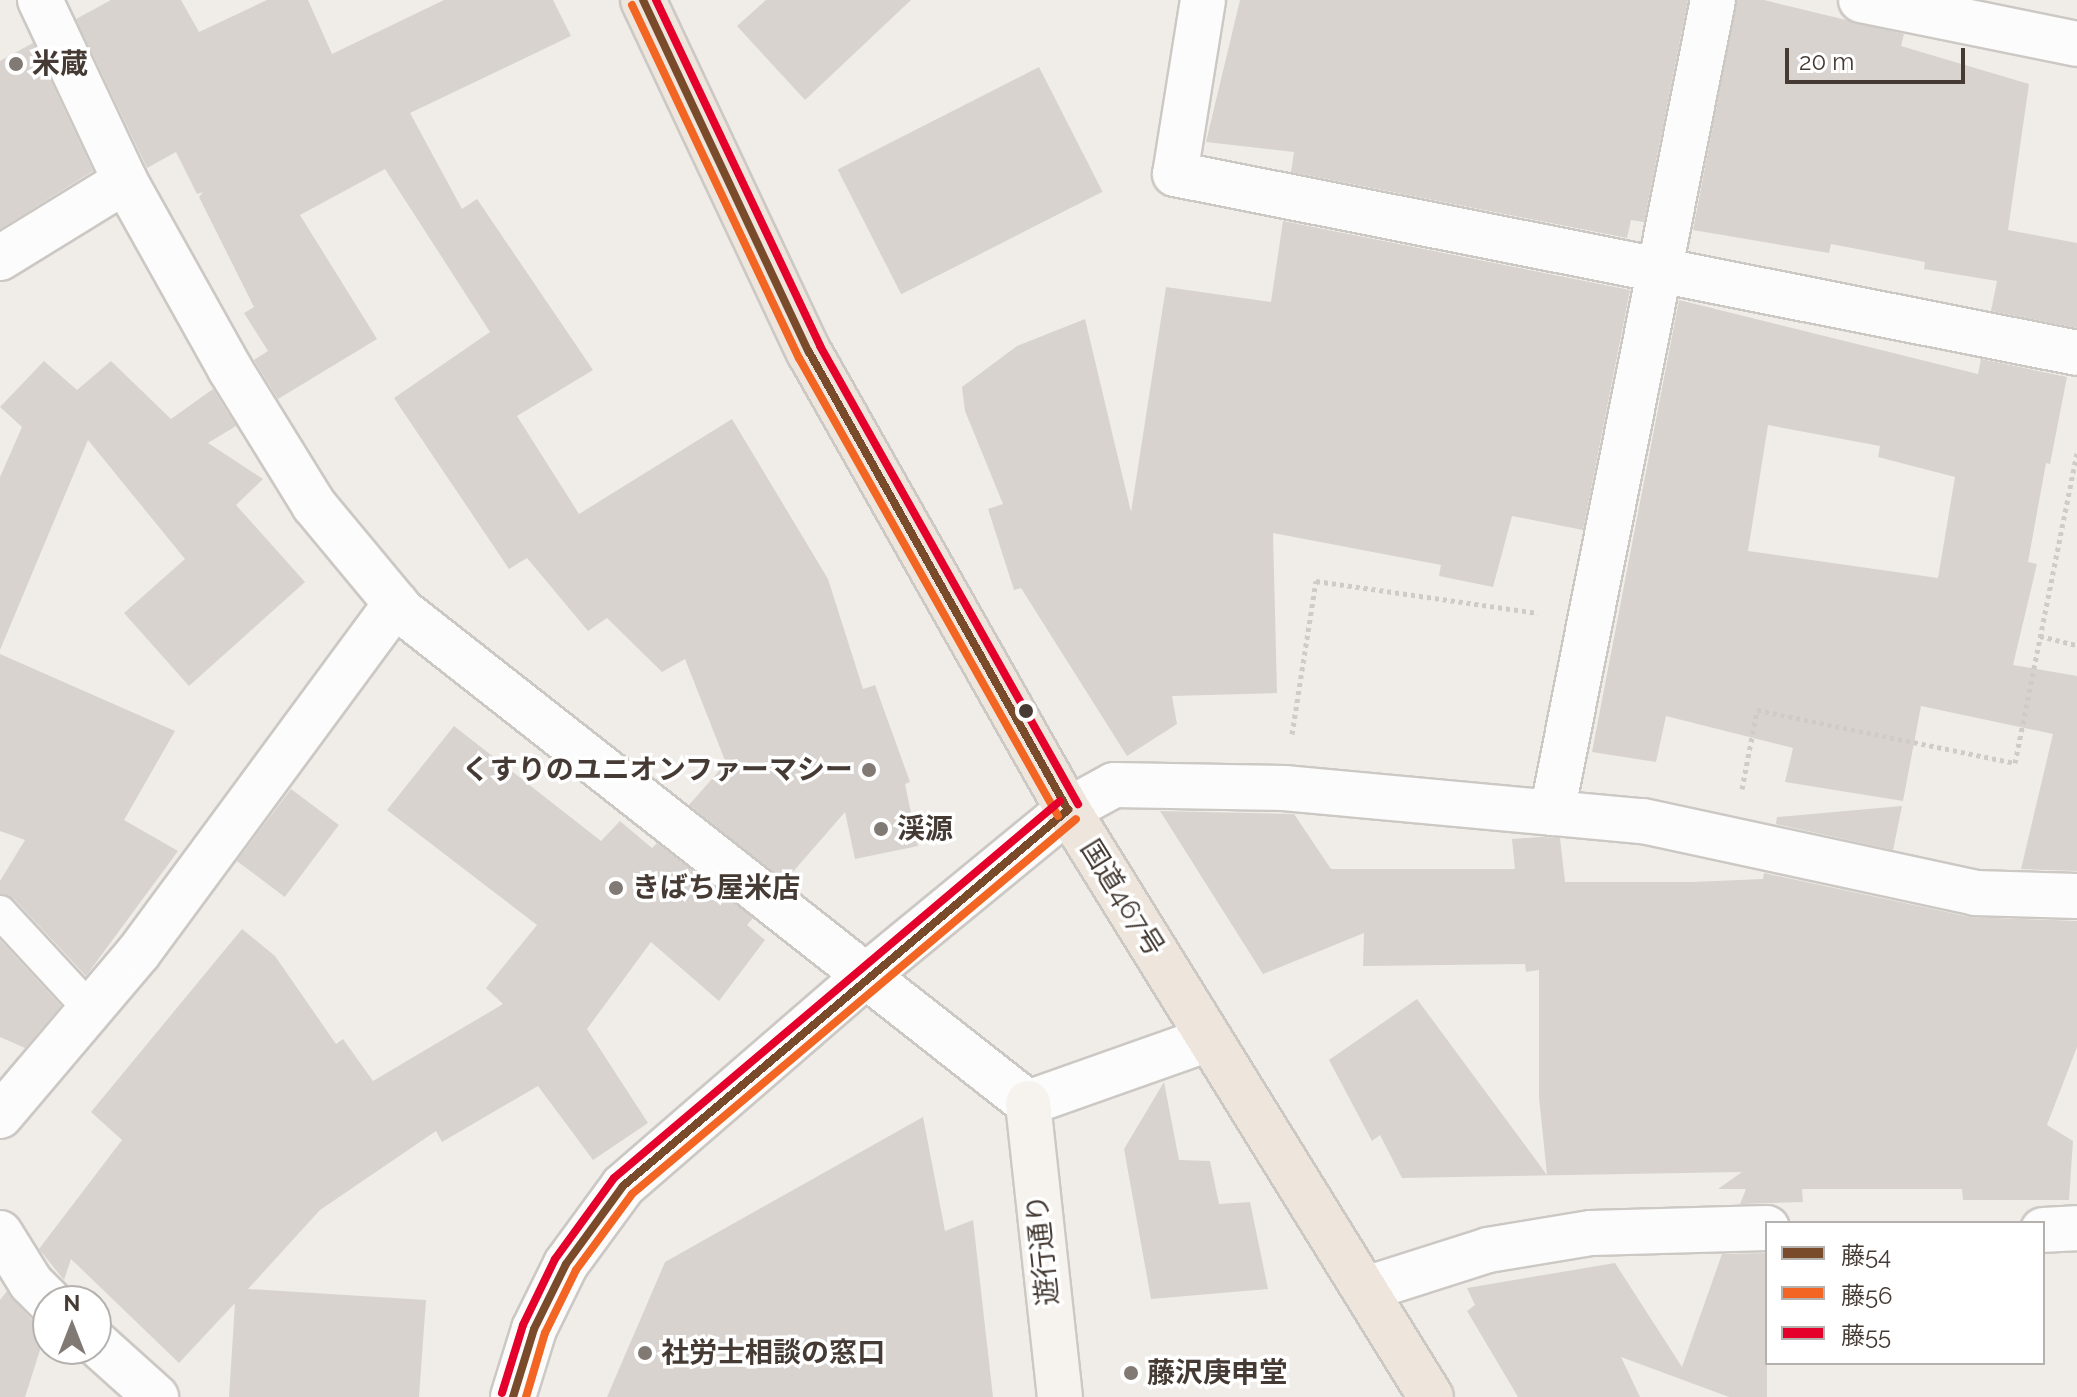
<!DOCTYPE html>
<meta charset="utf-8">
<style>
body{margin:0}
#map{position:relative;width:2077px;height:1397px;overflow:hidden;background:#f0ece8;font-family:Raleway,"Noto Sans JP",sans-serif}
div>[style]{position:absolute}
.building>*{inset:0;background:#d8d3cf;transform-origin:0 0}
.path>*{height:5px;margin-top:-2.5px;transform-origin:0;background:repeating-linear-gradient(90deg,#d0cbc9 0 4px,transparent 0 8px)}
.roads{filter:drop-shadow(2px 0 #ccc8c4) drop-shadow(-2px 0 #ccc8c4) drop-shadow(0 2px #ccc8c4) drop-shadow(0 -2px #ccc8c4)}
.service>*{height:32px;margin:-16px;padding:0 16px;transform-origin:16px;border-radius:16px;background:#fdfcfc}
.pedestrian>*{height:44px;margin:-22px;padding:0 22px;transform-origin:22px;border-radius:22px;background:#fdfcfc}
.minor>*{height:44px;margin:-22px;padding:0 22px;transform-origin:22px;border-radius:22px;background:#fdfcfc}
.tertiary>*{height:44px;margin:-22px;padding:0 22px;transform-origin:22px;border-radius:22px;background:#fdfcfc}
.secondary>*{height:44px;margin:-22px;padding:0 22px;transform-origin:22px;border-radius:22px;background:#f6f3ee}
.trunk>*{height:44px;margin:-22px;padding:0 22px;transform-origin:22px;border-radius:22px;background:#eee6dd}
.bus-1>*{height:8px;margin:-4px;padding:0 4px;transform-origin:4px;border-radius:4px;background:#7a4b2a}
.bus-2>*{height:8px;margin:-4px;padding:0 4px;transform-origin:4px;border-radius:4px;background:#f26522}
.bus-3>*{height:8px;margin:-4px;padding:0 4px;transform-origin:4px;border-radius:4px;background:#e4002b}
.dots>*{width:22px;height:22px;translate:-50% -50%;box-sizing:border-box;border:4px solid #fff;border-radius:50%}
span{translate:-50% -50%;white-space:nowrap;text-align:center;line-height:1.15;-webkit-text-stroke:7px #fff;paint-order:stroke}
.poi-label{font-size:28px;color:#453b34;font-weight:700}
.left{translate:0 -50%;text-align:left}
.right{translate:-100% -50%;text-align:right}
.street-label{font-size:28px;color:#453b34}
.legend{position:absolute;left:1765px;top:1221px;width:280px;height:144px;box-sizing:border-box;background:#fff;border:2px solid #b5b1ae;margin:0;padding:10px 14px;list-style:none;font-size:24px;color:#453b34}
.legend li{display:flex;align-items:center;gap:16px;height:40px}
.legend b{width:40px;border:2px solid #b5b1ae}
.north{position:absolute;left:32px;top:1285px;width:80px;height:80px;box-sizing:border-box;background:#fff;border:2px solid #b5b1ae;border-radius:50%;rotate:0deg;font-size:22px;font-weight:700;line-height:32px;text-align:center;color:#453b34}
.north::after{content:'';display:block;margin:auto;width:28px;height:36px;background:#817973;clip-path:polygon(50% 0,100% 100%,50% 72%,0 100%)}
.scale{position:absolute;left:1785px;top:48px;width:180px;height:36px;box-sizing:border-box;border:4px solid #453b34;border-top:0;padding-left:10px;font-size:24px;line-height:28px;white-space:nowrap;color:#453b34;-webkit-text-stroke:6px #fff;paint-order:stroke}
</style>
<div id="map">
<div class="building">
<div style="clip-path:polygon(111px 0,181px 0,199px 32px,267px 0,308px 0,332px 54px,444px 0,553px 0,571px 36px,410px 113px,462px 209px,477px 199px,593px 370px,517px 416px,579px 514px,732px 419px,828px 579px,863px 689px,875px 685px,910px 782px,905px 784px,918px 846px,855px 859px,845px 812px,785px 881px,689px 805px,726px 763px,685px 659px,662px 672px,607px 618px,588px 631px,527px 558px,509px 569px,394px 398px,490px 332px,385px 169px,300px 215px,377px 339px,278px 399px,254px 360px,268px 351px,244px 313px,254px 307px,199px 197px,203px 192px,197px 194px,176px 152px,147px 168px,76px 19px)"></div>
<div style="clip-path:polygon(766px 0,911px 0,805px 100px,737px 26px)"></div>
<div style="clip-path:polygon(1240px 0,1688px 0,1644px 222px,1631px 220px,1627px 238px,1291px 172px,1294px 152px,1206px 142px)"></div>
<div style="clip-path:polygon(1737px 0,1764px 0,1904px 34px,1901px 46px,2029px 84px,2008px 230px,2077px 243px,2077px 328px,1991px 311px,1997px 281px,1924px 269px,1925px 262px,1831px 244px,1829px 253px,1693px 230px)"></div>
<div style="clip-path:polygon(33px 43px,93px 171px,0 229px,0 61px)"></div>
<div style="left:1039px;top:67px;width:140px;height:226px;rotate:63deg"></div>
<div style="clip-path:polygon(1283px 221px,1630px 290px,1583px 530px,1512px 516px,1493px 587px,1439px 576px,1441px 565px,1273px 533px,1277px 693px,1172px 696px,1177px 724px,1127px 756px,1021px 588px,1014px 590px,988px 509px,1003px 504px,965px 411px,962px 387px,1017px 346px,1085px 319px,1131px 512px,1166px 287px,1271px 302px)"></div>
<div style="clip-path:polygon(evenodd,1679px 300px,1978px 374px,1981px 359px,2067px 377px,2050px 464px,2046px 463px,2028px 562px,2037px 564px,2013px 665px,2077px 676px,2077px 871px,2021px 869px,2053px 734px,1921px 706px,1903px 801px,1785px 782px,1793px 748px,1666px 716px,1656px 762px,1592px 752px,1679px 300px,1768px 425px,1880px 446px,1878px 457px,1955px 477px,1938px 578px,1748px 551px,1768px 425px)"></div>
<div style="clip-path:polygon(44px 361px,77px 390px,111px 361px,171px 419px,213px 389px,236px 426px,208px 443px,263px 479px,236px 505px,305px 582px,189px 686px,124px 613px,185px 559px,88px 440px,0 650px,0 477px,22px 427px,0 407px)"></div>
<div style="clip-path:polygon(0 654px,175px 731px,124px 820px,178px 851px,86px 976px,14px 899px,0 894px,0 881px,25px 840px,0 831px)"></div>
<div style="clip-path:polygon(454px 726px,601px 841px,620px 821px,652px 848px,657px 843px,753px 918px,747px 925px,765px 940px,719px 1001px,651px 942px,587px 1029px,648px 1123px,593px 1160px,538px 1086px,442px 1142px,436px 1131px,320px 1210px,248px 1289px,426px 1300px,419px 1397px,229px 1397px,235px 1303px,179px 1363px,71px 1259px,64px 1280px,39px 1249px,122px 1140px,91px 1112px,242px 929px,275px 956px,336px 1044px,343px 1039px,373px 1081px,503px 1004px,486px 988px,537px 925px,387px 810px)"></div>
<div style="left:291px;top:789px;width:60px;height:90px;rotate:37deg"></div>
<div style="clip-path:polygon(1902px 806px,1893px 850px,1776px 824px,1777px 817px)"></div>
<div style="clip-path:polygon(1160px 811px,1294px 814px,1331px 869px,1515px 869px,1512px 839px,1541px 837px,1560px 838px,1565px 882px,1692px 882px,1763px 879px,1764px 873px,1970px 917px,2077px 921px,2077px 1047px,2047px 1125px,2073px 1141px,2069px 1200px,1963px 1200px,1962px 1189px,1802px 1189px,1803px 1202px,1740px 1204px,1746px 1189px,1718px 1189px,1742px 1172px,1402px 1178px,1380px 1135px,1372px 1141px,1329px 1060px,1417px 999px,1547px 1175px,1539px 1097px,1539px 970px,1526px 972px,1525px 964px,1363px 966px,1364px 933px,1263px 974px)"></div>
<div style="clip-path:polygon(0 940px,61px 1006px,25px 1048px,0 1037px)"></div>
<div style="clip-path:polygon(1164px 1082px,1179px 1160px,1210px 1161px,1219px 1204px,1250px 1202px,1268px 1289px,1151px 1299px,1124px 1149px)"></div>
<div style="clip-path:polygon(923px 1117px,945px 1231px,973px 1220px,993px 1397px,607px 1397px,665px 1262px)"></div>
<div style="clip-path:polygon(1767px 1253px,1767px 1397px,1729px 1397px,1621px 1357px,1640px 1397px,1518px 1397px,1467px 1311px,1475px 1305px,1467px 1288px,1615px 1263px,1682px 1367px,1722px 1254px)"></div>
<div style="clip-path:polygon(7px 1291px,31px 1319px,48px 1325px,25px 1397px,0 1397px,0 1300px)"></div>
</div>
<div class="path">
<div style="left:2040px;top:636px;width:38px;rotate:14deg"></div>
<div style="left:1292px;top:734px;width:155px;rotate:-81.1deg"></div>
<div style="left:1316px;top:581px;width:224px;rotate:8.2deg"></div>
<div style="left:1742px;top:789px;width:80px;rotate:-79.2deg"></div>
<div style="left:1757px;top:710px;width:263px;rotate:11.6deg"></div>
<div style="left:2015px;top:763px;width:316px;rotate:-78.7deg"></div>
</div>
<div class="roads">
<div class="service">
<div style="left:0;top:912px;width:131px;rotate:47.2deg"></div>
</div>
<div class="pedestrian">
<div style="left:0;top:258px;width:147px;rotate:-31.6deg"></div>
</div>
<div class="minor">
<div style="left:40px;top:0;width:200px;rotate:64.8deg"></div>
<div style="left:125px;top:181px;width:215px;rotate:60.8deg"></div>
<div style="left:230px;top:369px;width:160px;rotate:58.3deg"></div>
<div style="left:314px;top:505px;width:138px;rotate:50.3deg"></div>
<div style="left:402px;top:611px;width:796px;rotate:38.17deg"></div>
<div style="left:1028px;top:1103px;width:192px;rotate:-19.5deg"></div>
<div style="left:1203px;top:0;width:176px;rotate:99.1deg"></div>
<div style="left:1175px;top:174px;width:920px;rotate:11.22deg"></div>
<div style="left:1861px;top:0;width:220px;rotate:11.5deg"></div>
<div style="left:1068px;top:810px;width:52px;rotate:-28.5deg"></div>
<div style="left:1114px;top:785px;width:170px;rotate:1deg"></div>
<div style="left:1284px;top:788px;width:361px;rotate:5.3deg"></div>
<div style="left:1643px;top:821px;width:340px;rotate:12.2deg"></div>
<div style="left:1975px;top:893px;width:102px;rotate:1.7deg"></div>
<div style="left:1552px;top:813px;width:829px;rotate:-78.8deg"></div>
<div style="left:0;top:1116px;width:215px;rotate:-49.7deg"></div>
<div style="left:139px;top:952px;width:433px;rotate:-53.6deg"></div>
<div style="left:2043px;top:1230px;width:34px;rotate:-3deg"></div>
<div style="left:0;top:1233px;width:59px;rotate:58.2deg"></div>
<div style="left:31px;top:1283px;width:25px;rotate:45deg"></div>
<div style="left:1366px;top:1289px;width:128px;rotate:-17.7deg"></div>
<div style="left:1488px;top:1250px;width:104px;rotate:-9.4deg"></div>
<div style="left:1591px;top:1233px;width:176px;rotate:-1.6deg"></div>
<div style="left:96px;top:1343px;width:81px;rotate:42deg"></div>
</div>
<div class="tertiary">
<div style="left:513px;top:1397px;width:71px;rotate:-72.8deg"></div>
<div style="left:534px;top:1329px;width:72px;rotate:-63.8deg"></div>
<div style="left:566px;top:1264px;width:97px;rotate:-53.8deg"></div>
<div style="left:623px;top:1186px;width:324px;rotate:-40.9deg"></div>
<div style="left:868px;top:974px;width:259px;rotate:-39.4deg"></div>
</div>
<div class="secondary">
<div style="left:1028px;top:1103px;width:296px;rotate:83.8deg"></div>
</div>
<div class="trunk">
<div style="left:643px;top:0;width:389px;rotate:64.8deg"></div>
<div style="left:809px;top:352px;width:526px;rotate:60.51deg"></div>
<div style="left:1068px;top:810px;width:690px;rotate:58.27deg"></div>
</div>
</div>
<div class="bus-1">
<div style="left:643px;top:0;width:389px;rotate:64.8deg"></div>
<div style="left:809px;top:352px;width:526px;rotate:60.51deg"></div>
<div style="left:513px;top:1397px;width:71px;rotate:-72.8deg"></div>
<div style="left:534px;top:1329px;width:72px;rotate:-63.8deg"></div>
<div style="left:566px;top:1264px;width:97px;rotate:-53.8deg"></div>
<div style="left:623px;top:1186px;width:583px;rotate:-40.2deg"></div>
</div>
<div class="bus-2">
<div style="left:632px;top:5px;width:391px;rotate:64.7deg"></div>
<div style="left:799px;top:358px;width:526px;rotate:60.51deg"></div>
<div style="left:526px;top:1397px;width:67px;rotate:-73.5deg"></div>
<div style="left:545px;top:1333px;width:70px;rotate:-63.8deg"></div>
<div style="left:576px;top:1270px;width:94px;rotate:-53.6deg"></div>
<div style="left:632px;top:1194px;width:581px;rotate:-40.18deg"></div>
</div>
<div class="bus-3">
<div style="left:656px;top:0;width:383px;rotate:64.6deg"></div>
<div style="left:820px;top:346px;width:526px;rotate:60.61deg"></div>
<div style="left:502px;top:1393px;width:71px;rotate:-72.8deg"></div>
<div style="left:523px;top:1325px;width:73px;rotate:-64.1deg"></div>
<div style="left:555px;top:1259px;width:100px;rotate:-53.9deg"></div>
<div style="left:614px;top:1178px;width:584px;rotate:-40.21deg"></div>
</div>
<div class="dots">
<div style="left:16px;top:64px;background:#817973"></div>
<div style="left:1026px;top:711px;background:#453b34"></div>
<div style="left:869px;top:770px;background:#817973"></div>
<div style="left:881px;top:829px;background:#817973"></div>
<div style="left:616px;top:888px;background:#817973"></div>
<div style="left:645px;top:1353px;background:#817973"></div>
<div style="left:1131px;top:1373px;background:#817973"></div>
</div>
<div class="poi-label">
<span class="left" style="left:32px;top:64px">米蔵</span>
<span class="right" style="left:853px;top:770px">くすりのユニオンファーマシー</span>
<span class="left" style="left:897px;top:829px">渓源</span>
<span class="left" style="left:632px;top:888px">きばち屋米店</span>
<span class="left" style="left:661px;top:1353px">社労士相談の窓口</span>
<span class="left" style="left:1147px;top:1373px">藤沢庚申堂</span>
</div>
<div class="street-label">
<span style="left:1122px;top:898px;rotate:58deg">国道467号</span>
<span style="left:1043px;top:1250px;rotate:-96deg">遊行通り</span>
</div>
<ul class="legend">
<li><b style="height:10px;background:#7a4b2a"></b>藤54</li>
<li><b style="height:10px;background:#f26522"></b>藤56</li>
<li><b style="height:10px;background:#e4002b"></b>藤55</li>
</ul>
<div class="north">N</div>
<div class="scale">20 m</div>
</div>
